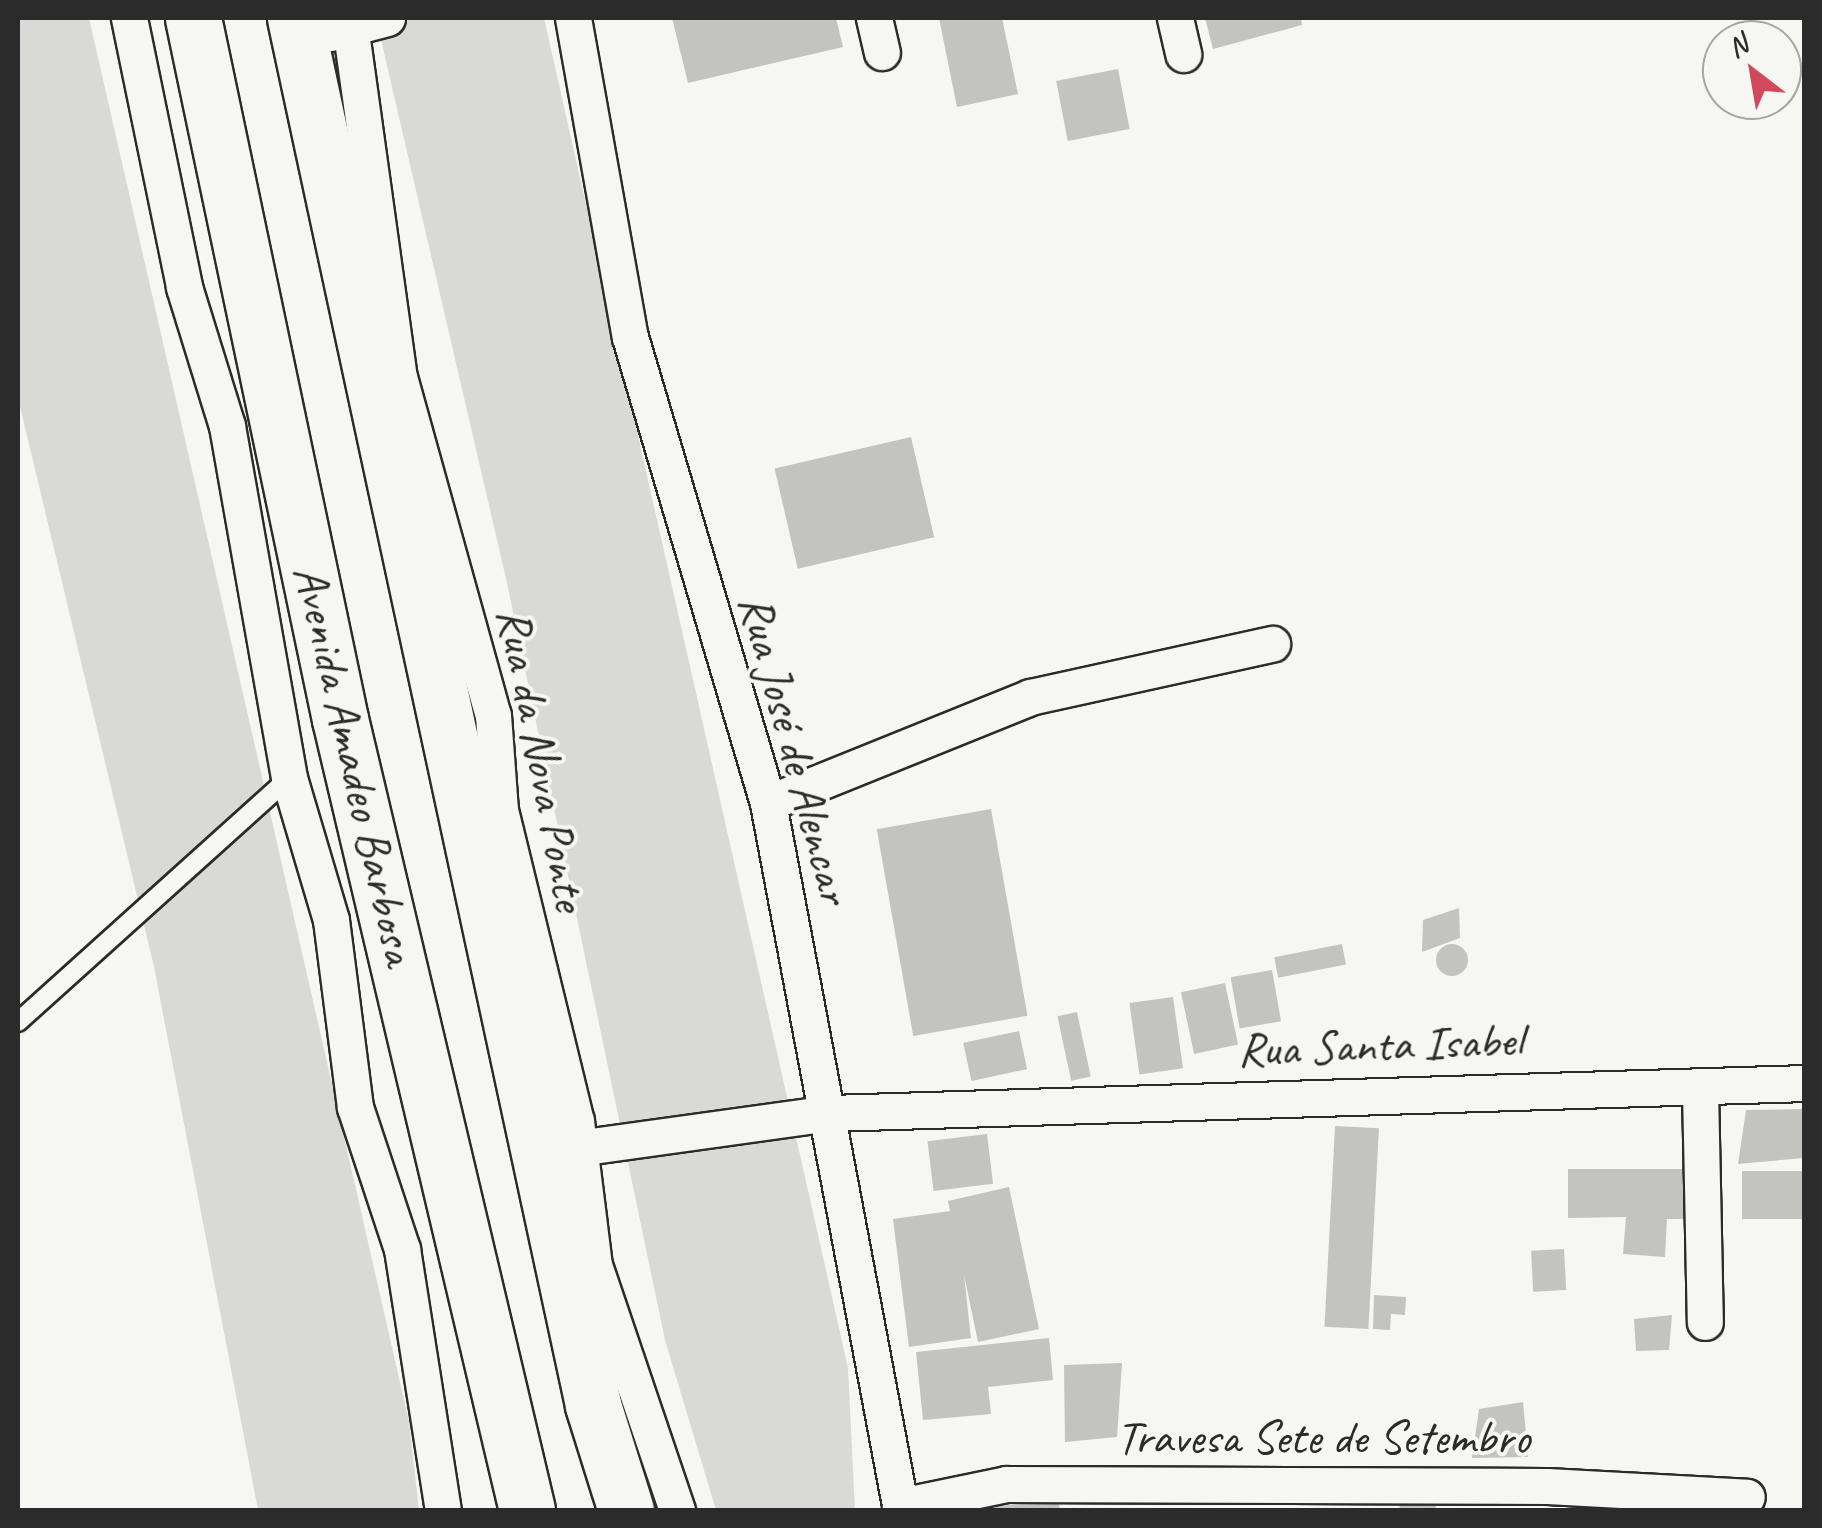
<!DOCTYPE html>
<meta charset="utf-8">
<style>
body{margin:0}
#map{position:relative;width:1822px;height:1528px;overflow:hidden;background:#f6f6f2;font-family:Caveat,sans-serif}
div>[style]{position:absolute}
.green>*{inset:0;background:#d9d9d5}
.building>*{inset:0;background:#c3c3c0;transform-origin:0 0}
.round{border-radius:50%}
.roads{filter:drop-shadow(2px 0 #2b2b2b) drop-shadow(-2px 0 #2b2b2b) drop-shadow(0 2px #2b2b2b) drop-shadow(0 -2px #2b2b2b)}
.lane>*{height:18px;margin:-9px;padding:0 9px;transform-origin:9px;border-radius:9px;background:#f6f6f2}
.street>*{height:35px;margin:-17.5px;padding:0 17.5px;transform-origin:17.5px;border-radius:17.5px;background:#f6f6f2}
.primary>*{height:55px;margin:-27.5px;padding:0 27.5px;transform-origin:27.5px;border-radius:27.5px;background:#f6f6f2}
span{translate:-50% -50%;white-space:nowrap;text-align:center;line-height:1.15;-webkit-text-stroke:8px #f6f6f2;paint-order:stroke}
.street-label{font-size:48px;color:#2b2b2b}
.frame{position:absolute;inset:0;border:20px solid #2b2b2b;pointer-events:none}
.north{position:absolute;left:1702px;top:20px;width:100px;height:100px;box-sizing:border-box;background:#f6f6f2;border:2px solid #a5a5a2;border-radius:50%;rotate:329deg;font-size:28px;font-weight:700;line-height:40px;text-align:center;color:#2b2b2b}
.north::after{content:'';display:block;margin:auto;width:35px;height:45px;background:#d1495b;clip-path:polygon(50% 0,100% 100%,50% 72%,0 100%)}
</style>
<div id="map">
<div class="green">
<div style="clip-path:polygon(18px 18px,89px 18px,409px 1422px,419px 1510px,258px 1510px,154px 967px,18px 398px)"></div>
<div style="clip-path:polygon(376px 18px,544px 18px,848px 1368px,855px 1510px,716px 1510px,665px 1340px,507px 583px)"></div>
</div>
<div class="building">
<div style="clip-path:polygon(672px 18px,836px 18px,843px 47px,688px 83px)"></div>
<div style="clip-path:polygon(939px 18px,1002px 18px,1018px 94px,957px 107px)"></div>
<div style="clip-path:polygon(1205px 18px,1301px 18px,1302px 25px,1213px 49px)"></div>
<div style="left:1118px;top:69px;width:61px;height:63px;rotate:79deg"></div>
<div style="left:911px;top:437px;width:103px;height:140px;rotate:77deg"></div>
<div style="left:991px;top:809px;width:210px;height:116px;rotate:80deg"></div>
<div style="clip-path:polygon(1459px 908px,1460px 938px,1422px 952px,1423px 920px)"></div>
<div class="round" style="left:1436px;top:944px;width:32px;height:32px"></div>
<div style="left:1342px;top:944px;width:21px;height:69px;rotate:79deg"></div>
<div style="left:1272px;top:970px;width:52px;height:42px;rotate:80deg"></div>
<div style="left:1225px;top:983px;width:63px;height:45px;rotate:78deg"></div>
<div style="left:1173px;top:997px;width:72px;height:44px;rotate:82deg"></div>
<div style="left:1077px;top:1012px;width:66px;height:20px;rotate:78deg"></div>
<div style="left:1019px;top:1031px;width:39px;height:57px;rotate:78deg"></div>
<div style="clip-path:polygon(1804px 1109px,1804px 1158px,1738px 1164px,1746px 1110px)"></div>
<div style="left:1335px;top:1126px;width:44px;height:201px;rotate:3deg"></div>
<div style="left:987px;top:1134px;width:50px;height:60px;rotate:83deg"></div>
<div style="clip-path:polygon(1568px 1169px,1699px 1169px,1698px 1219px,1667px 1219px,1665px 1257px,1623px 1254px,1626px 1217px,1568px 1218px)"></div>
<div style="left:1804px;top:1171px;width:48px;height:62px;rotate:90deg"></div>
<div style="clip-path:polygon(1009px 1187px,1039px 1329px,978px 1342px,964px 1275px,971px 1338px,909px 1347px,893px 1219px,950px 1211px,948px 1201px)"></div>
<div style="left:1564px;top:1249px;width:41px;height:33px;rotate:87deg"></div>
<div style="clip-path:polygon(1374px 1295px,1406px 1297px,1405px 1315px,1391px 1314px,1390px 1330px,1373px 1329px)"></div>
<div style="clip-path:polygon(1672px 1315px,1669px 1350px,1636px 1351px,1634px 1319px)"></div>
<div style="clip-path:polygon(1049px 1338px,1053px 1380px,988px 1387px,991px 1414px,923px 1420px,916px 1352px)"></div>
<div style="clip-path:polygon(1122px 1363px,1117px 1437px,1065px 1442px,1064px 1365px)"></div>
<div style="clip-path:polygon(1523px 1402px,1528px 1457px,1472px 1458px,1479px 1409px)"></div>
<div style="clip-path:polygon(1435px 1492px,1436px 1510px,1400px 1510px,1398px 1495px)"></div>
<div style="clip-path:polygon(1058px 1498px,1060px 1510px,989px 1510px,989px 1508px)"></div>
</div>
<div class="roads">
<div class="lane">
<div style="left:18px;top:1022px;width:365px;rotate:-42deg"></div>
</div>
<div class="street">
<div style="left:129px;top:18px;width:275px;rotate:78.4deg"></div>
<div style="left:184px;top:287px;width:145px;rotate:72.8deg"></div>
<div style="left:227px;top:426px;width:357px;rotate:80deg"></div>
<div style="left:289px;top:778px;width:148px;rotate:73.5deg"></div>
<div style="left:331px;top:920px;width:189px;rotate:82.7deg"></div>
<div style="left:355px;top:1107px;width:150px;rotate:71.7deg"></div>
<div style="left:402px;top:1249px;width:264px;rotate:81.1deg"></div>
<div style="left:349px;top:18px;width:362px;rotate:82.1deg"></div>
<div style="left:399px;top:377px;width:351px;rotate:74.5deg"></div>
<div style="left:493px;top:715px;width:95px;rotate:85.8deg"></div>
<div style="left:500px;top:810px;width:320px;rotate:76.3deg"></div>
<div style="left:576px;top:1121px;width:145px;rotate:82.9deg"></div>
<div style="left:594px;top:1265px;width:259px;rotate:71.3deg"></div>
<div style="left:573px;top:18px;width:324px;rotate:79.9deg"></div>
<div style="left:630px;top:337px;width:486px;rotate:73.5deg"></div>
<div style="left:768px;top:803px;width:719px;rotate:79.35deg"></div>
<div style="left:874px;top:18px;width:35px;rotate:77deg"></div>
<div style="left:1175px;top:18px;width:37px;rotate:77deg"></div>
<div style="left:330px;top:33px;width:59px;rotate:-14.7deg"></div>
<div style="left:768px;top:803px;width:283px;rotate:-22deg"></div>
<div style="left:1030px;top:697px;width:248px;rotate:-12.4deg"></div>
<div style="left:1700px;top:1090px;width:232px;rotate:88.8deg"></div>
<div style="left:556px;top:1151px;width:277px;rotate:-7.9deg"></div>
<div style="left:830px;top:1113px;width:974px;rotate:-1.76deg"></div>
<div style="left:900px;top:1506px;width:108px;rotate:-11.7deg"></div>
<div style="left:1006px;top:1484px;width:541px;rotate:0.21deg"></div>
<div style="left:1547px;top:1486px;width:200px;rotate:3.1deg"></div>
</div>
<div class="primary">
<div style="left:193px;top:18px;width:716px;rotate:78.16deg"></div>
<div style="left:340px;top:719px;width:813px;rotate:76.7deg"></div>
<div style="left:295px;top:18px;width:1419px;rotate:77.87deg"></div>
<div style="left:593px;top:1405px;width:110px;rotate:72.6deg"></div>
</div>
</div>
<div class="street-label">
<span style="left:795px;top:749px;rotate:75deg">Rua José de Alencar</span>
<span style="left:542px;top:759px;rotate:79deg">Rua da Nova Ponte</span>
<span style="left:355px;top:765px;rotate:77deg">Avenida Amadeo Barbosa</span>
<span style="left:1380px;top:1045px;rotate:-2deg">Rua Santa Isabel</span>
<span style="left:1323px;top:1438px">Travesa Sete de Setembro</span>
</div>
<div class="frame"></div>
<div class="north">N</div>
</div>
